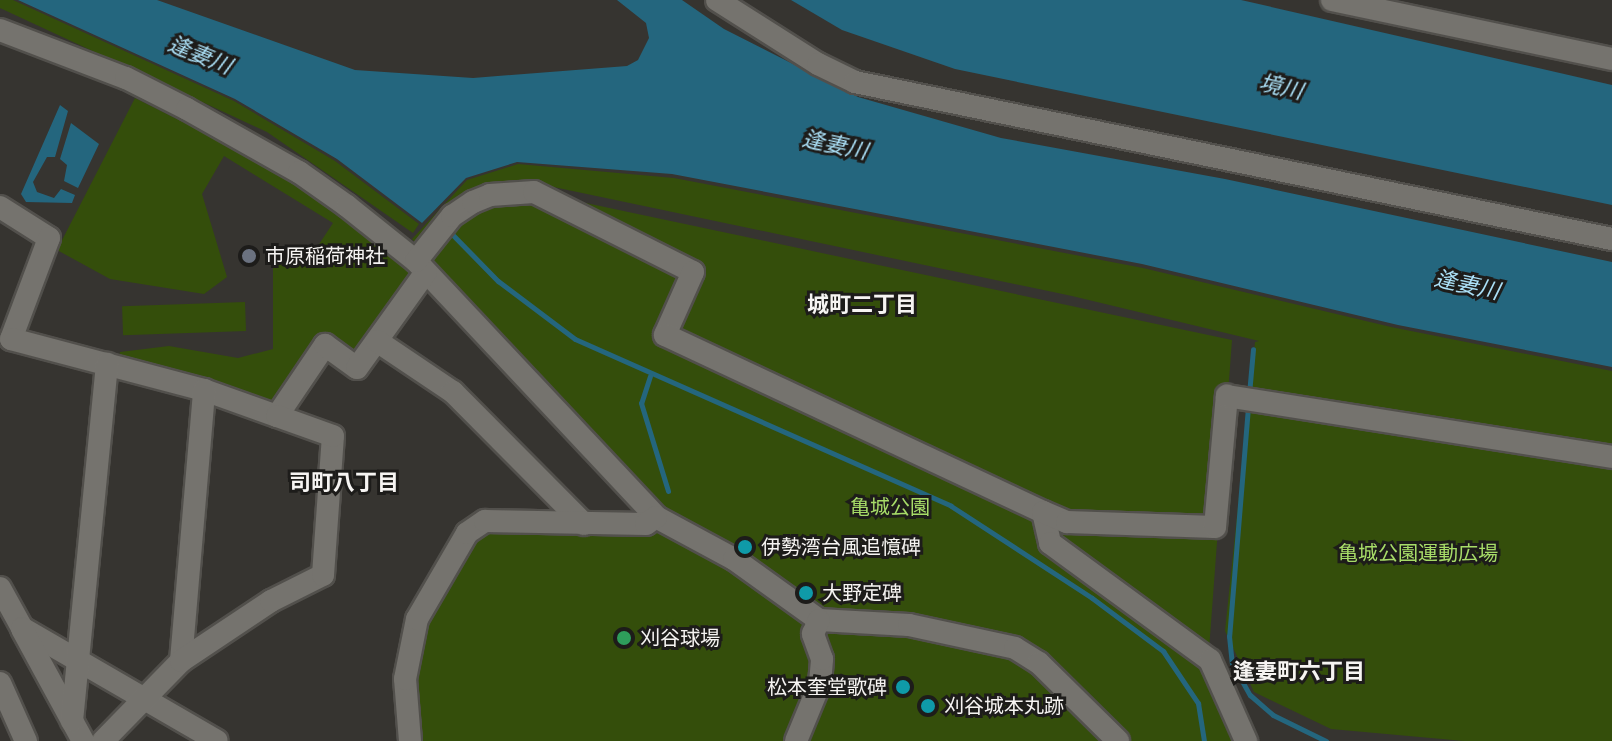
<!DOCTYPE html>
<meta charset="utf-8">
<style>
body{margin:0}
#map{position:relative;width:1612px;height:741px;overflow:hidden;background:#363430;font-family:"PT Sans","Noto Sans JP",sans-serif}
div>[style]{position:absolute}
.green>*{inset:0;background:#344e0b;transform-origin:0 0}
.water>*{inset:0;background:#24667e}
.stream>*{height:5px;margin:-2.5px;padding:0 2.5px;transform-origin:2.5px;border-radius:2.5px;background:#24667e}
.roads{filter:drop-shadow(2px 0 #52504c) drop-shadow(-2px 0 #52504c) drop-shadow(0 2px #52504c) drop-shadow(0 -2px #52504c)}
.minor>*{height:22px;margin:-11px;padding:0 11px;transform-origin:11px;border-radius:11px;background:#75736e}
.dots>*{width:22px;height:22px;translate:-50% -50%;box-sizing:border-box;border:4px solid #1d1c1a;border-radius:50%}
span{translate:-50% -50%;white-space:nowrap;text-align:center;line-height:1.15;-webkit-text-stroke:6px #1d1c1a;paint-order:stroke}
.poi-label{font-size:20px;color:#f6f4f2}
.left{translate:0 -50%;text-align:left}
.right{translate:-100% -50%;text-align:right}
.park-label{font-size:20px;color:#a7dc68}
.water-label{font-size:22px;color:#abe0f7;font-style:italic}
.neighbourhood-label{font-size:22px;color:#f6f4f2;font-weight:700}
</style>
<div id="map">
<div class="green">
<div style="clip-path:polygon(0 0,13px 0,234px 101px,335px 161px,419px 224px,413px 233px,267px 132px,0 8px)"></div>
<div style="clip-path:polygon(135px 98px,299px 180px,417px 271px,357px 359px,325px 336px,280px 404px,119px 360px,120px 352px,169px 346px,238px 358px,273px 349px,273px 262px,308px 261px,333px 223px,224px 156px,202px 194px,227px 277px,204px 294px,110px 279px,57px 250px)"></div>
<div style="clip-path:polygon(518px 164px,674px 178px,1143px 268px,1391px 327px,1612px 371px,1612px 741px,1464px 741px,1331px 729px,1254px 692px,1225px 631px,1255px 342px,1259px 341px,1072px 296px,525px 181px,504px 181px,478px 191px,421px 248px,412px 239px,467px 180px)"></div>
<div style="clip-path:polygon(534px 192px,1232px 340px,1209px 650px,1246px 741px,410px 741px,417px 619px,467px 533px,655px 517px,416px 261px,462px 209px)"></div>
<div style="left:245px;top:302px;width:29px;height:123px;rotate:88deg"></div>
</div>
<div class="water">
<div style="clip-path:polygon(18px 0,157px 0,355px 70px,473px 78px,627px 66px,638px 60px,649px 38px,646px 23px,617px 0,682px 0,724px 29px,858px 97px,1001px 138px,1225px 179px,1612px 262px,1612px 367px,1398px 325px,1142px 264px,672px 174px,517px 162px,466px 178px,422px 223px,337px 159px,235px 99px)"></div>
<div style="clip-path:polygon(791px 0,1241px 0,1612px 85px,1612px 205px,955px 69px,842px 30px)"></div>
<div style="clip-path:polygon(60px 105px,68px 111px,55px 157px,47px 157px,33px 182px,37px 192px,54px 198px,61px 189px,75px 195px,72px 203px,26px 202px,21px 194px)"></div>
<div style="clip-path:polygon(71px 123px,99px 144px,78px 188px,64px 181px,67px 165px,60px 159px)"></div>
</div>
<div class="stream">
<div style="left:447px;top:229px;width:73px;rotate:45.6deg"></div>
<div style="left:498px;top:281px;width:96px;rotate:37deg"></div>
<div style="left:575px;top:339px;width:411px;rotate:23.9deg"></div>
<div style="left:951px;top:506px;width:168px;rotate:33.1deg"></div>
<div style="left:1092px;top:598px;width:89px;rotate:36.7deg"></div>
<div style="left:1163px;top:651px;width:63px;rotate:56.1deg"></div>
<div style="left:1198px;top:703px;width:38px;rotate:81deg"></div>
<div style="left:650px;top:376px;width:28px;rotate:108deg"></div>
<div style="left:641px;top:403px;width:92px;rotate:72.9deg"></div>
<div style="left:1249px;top:394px;width:45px;rotate:-84.9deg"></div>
<div style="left:1248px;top:407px;width:230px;rotate:94.7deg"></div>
<div style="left:1229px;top:636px;width:27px;rotate:84deg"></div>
<div style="left:1232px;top:663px;width:37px;rotate:61deg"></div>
<div style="left:1250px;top:695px;width:30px;rotate:41deg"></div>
<div style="left:1273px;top:715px;width:59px;rotate:26.1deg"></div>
</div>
<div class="roads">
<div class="minor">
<div style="left:717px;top:0;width:120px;rotate:32.4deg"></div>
<div style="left:818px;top:64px;width:41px;rotate:25.9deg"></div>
<div style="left:855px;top:82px;width:773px;rotate:11.72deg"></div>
<div style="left:1332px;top:0;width:286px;rotate:11.9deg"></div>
<div style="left:0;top:30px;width:135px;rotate:20.9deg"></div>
<div style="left:126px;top:78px;width:68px;rotate:26.9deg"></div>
<div style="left:187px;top:109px;width:129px;rotate:29.4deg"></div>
<div style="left:299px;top:172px;width:59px;rotate:35.3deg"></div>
<div style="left:347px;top:206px;width:88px;rotate:38.6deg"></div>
<div style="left:416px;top:261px;width:351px;rotate:46.8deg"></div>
<div style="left:656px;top:517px;width:89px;rotate:28.3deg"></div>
<div style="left:734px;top:559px;width:105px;rotate:35.7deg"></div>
<div style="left:819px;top:620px;width:90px;rotate:3.2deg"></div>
<div style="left:909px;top:625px;width:108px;rotate:12.2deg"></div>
<div style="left:1015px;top:648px;width:28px;rotate:32deg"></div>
<div style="left:1039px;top:663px;width:111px;rotate:44.6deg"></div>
<div style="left:0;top:207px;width:58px;rotate:32.3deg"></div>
<div style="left:49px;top:238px;width:108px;rotate:110.6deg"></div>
<div style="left:11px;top:339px;width:200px;rotate:14.8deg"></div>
<div style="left:204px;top:390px;width:77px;rotate:19.6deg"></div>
<div style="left:277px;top:416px;width:86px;rotate:-55.9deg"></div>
<div style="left:325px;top:345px;width:39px;rotate:36deg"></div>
<div style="left:357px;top:368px;width:118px;rotate:-54.3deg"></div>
<div style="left:416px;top:261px;width:58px;rotate:-51.3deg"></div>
<div style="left:452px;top:216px;width:25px;rotate:-34deg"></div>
<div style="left:473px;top:202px;width:18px;rotate:-22deg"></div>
<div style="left:490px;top:195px;width:44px;rotate:-3.9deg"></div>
<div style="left:534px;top:192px;width:178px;rotate:26.7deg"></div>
<div style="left:693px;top:272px;width:69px;rotate:114deg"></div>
<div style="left:665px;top:335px;width:417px;rotate:25.1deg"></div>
<div style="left:1043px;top:512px;width:32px;rotate:77deg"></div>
<div style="left:1050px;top:543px;width:198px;rotate:36.2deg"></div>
<div style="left:1210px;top:660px;width:89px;rotate:66deg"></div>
<div style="left:377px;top:341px;width:92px;rotate:33.9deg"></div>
<div style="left:453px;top:392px;width:186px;rotate:45.2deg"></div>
<div style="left:1043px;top:512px;width:26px;rotate:23deg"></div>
<div style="left:1067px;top:522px;width:148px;rotate:1.9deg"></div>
<div style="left:1215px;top:527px;width:132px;rotate:-84.8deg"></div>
<div style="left:1227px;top:396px;width:390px;rotate:9deg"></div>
<div style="left:0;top:588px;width:46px;rotate:61.2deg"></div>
<div style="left:22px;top:628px;width:225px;rotate:30.1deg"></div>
<div style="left:22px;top:629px;width:128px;rotate:61.4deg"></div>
<div style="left:181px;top:661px;width:272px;rotate:-85.1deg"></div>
<div style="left:0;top:683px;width:64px;rotate:65.9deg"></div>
<div style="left:72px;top:721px;width:359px;rotate:-84.4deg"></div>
<div style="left:103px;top:741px;width:112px;rotate:-45.7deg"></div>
<div style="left:181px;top:661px;width:108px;rotate:-33.7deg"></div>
<div style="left:271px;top:601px;width:58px;rotate:-26.6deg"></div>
<div style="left:323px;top:575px;width:139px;rotate:-85.9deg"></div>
<div style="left:333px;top:436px;width:59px;rotate:-160.3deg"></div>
<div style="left:410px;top:741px;width:62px;rotate:-94.6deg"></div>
<div style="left:405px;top:679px;width:61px;rotate:-78.7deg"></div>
<div style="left:417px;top:619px;width:99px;rotate:-59.8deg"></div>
<div style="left:467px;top:533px;width:22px;rotate:-34deg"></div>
<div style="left:485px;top:521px;width:161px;rotate:1.1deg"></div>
<div style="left:646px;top:524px;width:12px;rotate:-35deg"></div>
<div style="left:796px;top:741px;width:63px;rotate:-67.5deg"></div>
<div style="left:820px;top:683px;width:24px;rotate:-85deg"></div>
<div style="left:822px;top:659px;width:27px;rotate:-110deg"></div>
<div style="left:813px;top:634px;width:15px;rotate:-67deg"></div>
</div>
</div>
<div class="dots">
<div style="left:249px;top:256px;background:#6b7280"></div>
<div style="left:745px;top:547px;background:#0f9aa8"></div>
<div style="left:806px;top:593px;background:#0f9aa8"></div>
<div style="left:624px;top:638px;background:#2e9e5b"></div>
<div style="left:903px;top:687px;background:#0f9aa8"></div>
<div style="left:928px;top:706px;background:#0f9aa8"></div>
</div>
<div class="poi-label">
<span class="left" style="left:265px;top:256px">市原稲荷神社</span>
<span class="left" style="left:761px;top:547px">伊勢湾台風追憶碑</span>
<span class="left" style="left:822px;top:593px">大野定碑</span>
<span class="left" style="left:640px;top:638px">刈谷球場</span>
<span class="right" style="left:887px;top:687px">松本奎堂歌碑</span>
<span class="left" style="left:944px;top:706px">刈谷城本丸跡</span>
</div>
<div class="park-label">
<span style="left:890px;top:507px">亀城公園</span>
<span style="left:1418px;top:553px">亀城公園運動広場</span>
</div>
<div class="water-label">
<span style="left:200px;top:55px;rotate:22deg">逢妻川</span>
<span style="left:1281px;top:87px;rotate:13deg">境川</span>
<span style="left:835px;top:145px;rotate:12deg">逢妻川</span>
<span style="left:1467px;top:285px;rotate:12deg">逢妻川</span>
</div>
<div class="neighbourhood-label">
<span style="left:862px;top:305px">城町二丁目</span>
<span style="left:344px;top:483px">司町八丁目</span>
<span style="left:1299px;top:672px">逢妻町六丁目</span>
</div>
</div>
